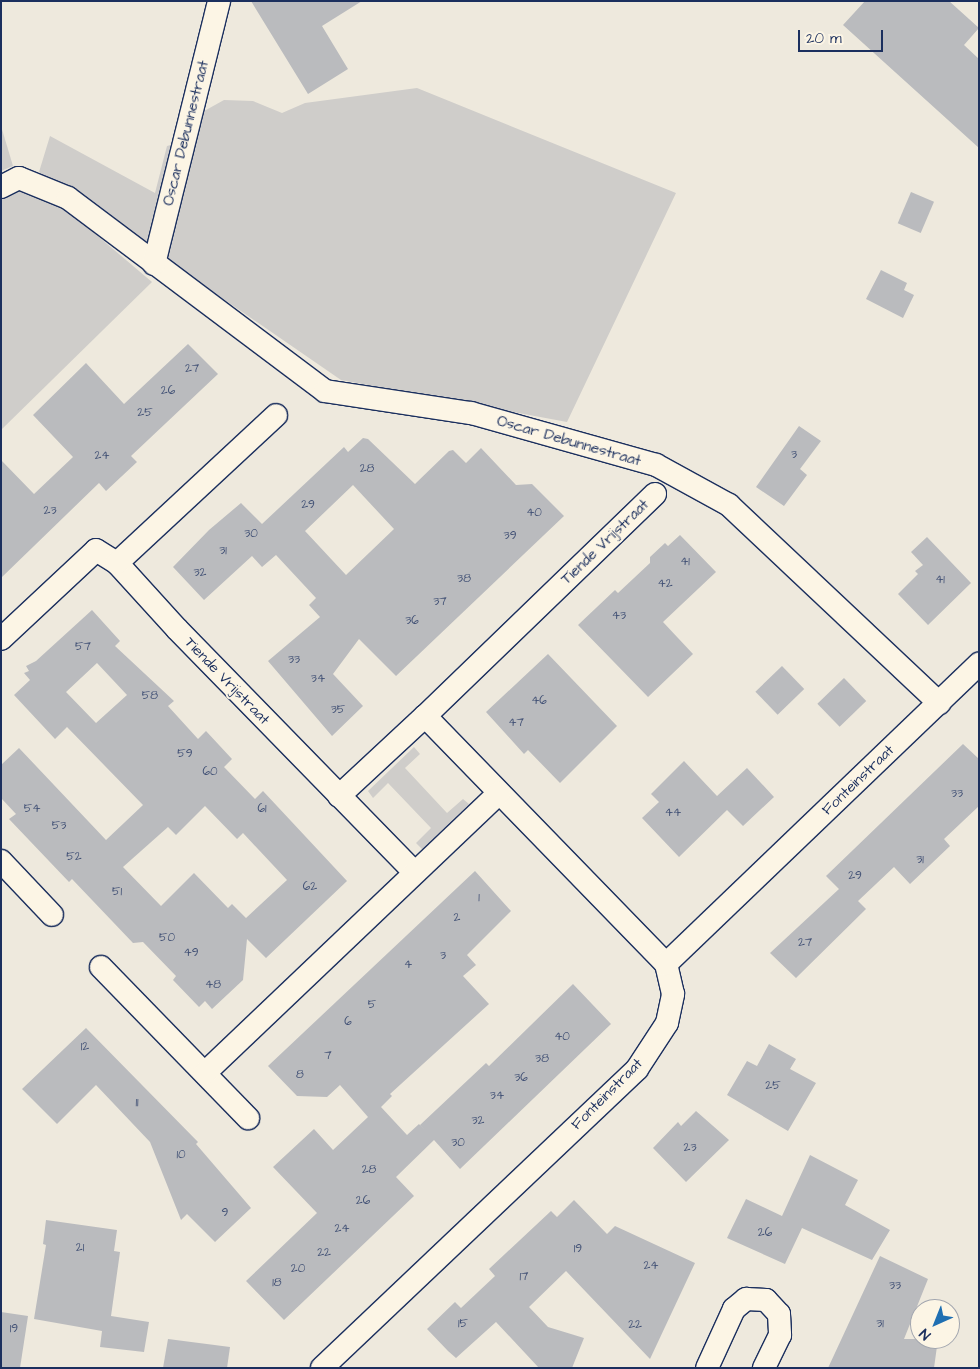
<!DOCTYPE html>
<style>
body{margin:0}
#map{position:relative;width:980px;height:1369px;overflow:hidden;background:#eee9dd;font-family:"Architects Daughter",sans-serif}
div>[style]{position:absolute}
.green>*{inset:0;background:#cfcdca}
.building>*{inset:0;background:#babbbe;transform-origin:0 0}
.roads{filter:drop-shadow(1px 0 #1b2f5e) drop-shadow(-1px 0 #1b2f5e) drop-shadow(0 1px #1b2f5e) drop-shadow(0 -1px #1b2f5e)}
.street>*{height:22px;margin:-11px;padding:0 11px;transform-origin:11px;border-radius:11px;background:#fcf5e5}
span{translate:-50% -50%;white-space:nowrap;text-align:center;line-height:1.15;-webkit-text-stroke:4px #fcf5e5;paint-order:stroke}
.number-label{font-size:12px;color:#435276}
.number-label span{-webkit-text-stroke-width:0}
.street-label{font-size:15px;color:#1b2f5e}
.frame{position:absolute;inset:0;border:2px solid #1b2f5e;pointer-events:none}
.north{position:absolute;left:910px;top:1299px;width:50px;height:50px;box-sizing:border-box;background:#fcf5e5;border:1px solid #a2a6af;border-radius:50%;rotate:224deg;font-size:14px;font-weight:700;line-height:20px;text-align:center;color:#1b2f5e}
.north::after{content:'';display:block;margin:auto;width:18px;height:22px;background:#1f6fb2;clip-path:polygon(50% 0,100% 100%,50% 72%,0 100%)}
.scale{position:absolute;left:798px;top:30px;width:85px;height:22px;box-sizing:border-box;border:2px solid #1b2f5e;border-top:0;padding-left:6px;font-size:15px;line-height:18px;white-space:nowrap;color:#1b2f5e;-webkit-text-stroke:4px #fcf5e5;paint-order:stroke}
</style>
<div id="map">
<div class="green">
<div style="clip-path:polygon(417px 88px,676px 193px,567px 422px,341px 380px,39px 172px,50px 136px,155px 193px,167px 146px,178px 143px,197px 115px,224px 100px,253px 101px,282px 113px,305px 103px)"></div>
<div style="clip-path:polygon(1px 126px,13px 166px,1px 171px)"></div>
<div style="clip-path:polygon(21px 191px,46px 198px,74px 216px,152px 282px,1px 430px,1px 195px)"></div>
<div style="clip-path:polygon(414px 747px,420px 754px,405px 768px,447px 813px,463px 799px,469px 804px,422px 849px,416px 843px,431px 828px,388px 783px,373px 798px,368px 791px)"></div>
</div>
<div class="building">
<div style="clip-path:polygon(251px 1px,362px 1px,322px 26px,348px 69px,308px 94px)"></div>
<div style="clip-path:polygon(865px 1px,949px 1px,979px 28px,964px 45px,979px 59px,979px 148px,843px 25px)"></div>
<div style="left:911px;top:192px;width:25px;height:34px;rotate:23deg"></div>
<div style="clip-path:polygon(881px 270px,907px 283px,904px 290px,914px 295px,903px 318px,866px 299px)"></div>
<div style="clip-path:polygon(188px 344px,218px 374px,131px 456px,137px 462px,106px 491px,99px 483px,1px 578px,1px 460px,34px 494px,73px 457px,33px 415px,86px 363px,124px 404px)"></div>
<div style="clip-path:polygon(799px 426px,821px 441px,800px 469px,807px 475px,784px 506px,756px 487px)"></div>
<div style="clip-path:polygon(evenodd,363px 438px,368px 439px,415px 484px,449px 451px,453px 450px,466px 463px,481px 448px,516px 485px,532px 484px,564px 516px,396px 676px,359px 639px,333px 674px,363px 706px,332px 736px,268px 661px,320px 617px,309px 605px,316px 598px,276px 555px,262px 567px,252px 556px,204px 600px,173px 567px,209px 530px,241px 503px,262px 524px,344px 447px,348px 452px,363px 438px,353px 485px,394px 529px,346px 575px,305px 531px,353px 485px)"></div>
<div style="clip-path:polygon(680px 535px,716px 572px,663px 622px,693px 654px,648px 697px,578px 625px,615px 590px,618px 593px,650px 563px,650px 557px,665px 543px,668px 546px)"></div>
<div style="clip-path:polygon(927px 537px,971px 583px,928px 625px,898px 594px,918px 574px,915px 571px,923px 565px,911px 552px)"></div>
<div style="clip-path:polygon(evenodd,92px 610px,120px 641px,115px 646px,174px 701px,168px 706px,198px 739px,206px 731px,232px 759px,224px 767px,255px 799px,263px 791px,347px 881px,266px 958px,247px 939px,243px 980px,212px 1009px,205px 1001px,199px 1007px,173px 980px,176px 976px,143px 942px,133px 943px,72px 879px,69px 882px,9px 819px,16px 814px,1px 798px,1px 765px,19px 748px,106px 840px,143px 805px,67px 727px,55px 739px,14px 695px,30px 680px,24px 673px,29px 671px,26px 666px,36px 661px,92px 610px,97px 663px,127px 695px,96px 723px,66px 692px,97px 663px,92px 610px,205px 806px,237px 839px,243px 833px,287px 880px,246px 918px,232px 904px,228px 908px,194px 873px,161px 906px,123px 867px,168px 827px,176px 835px,205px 806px)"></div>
<div style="clip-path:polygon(548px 654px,617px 726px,560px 783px,528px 750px,524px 754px,486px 712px)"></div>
<div style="left:782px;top:666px;width:32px;height:37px;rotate:46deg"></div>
<div style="left:844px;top:678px;width:32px;height:37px;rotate:46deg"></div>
<div style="clip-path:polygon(963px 744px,979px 759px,979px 806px,944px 839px,950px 846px,910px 884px,894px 867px,858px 901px,866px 909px,796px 978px,770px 953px,839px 889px,826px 876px)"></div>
<div style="clip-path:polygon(684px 761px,717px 796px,747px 768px,774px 797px,743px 826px,727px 810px,679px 857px,642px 818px,659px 802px,651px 794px)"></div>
<div style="clip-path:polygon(475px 871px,511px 911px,467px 955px,476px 965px,463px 976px,489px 1004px,390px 1094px,392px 1096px,381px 1107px,407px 1135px,419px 1124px,427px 1133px,420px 1125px,486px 1063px,489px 1066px,573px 984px,611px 1024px,460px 1169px,434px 1140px,396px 1177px,414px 1196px,284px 1320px,246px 1281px,317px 1213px,273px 1167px,314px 1129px,333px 1150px,368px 1117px,340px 1085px,327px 1097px,297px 1096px,268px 1066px)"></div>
<div style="clip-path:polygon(86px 1028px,198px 1142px,196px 1144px,251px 1208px,215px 1242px,187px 1214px,181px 1220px,150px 1142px,96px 1085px,57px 1124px,22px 1089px)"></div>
<div style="clip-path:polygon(769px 1044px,796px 1059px,790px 1069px,816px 1083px,788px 1131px,727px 1095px,747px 1061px,757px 1066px)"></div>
<div style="clip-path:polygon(696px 1111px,729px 1140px,686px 1182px,653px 1148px,678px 1122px,681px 1126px)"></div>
<div style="clip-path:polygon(810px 1155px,858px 1180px,845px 1205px,890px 1230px,872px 1260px,802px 1228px,785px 1264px,727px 1238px,746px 1199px,782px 1216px)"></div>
<div style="clip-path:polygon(574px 1200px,607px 1234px,615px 1226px,695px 1263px,650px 1359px,566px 1271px,529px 1307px,548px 1327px,584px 1338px,572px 1368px,539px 1368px,496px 1322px,456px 1358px,448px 1351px,427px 1329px,455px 1302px,461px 1308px,495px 1276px,489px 1269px,551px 1211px,557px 1217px)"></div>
<div style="clip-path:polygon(46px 1220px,117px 1230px,114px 1251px,120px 1252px,111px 1316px,149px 1322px,144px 1352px,100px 1347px,102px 1331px,34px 1319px,46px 1245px,43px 1244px)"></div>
<div style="clip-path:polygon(880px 1256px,928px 1279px,904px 1339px,938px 1339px,934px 1368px,828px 1368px)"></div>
<div style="clip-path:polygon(1px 1312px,28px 1316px,20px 1368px,1px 1368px)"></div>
<div style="clip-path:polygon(168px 1339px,230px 1347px,227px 1368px,163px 1368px)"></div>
</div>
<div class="roads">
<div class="street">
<div style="left:1px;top:187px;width:20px;rotate:-27deg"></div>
<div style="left:19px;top:178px;width:53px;rotate:22.2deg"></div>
<div style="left:68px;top:198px;width:321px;rotate:36.9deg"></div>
<div style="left:325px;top:391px;width:148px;rotate:8.6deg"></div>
<div style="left:471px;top:413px;width:192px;rotate:15.7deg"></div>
<div style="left:656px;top:465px;width:83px;rotate:28.7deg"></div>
<div style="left:729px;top:505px;width:289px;rotate:43.3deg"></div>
<div style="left:154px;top:264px;width:271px;rotate:-76.1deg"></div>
<div style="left:655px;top:494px;width:320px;rotate:136deg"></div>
<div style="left:425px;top:716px;width:346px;rotate:45.8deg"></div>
<div style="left:117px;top:563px;width:89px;rotate:47.7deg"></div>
<div style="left:177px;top:629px;width:338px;rotate:45.7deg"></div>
<div style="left:1px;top:639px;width:130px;rotate:-43.1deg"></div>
<div style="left:96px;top:550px;width:25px;rotate:32deg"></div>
<div style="left:117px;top:563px;width:217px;rotate:-42.9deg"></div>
<div style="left:339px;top:796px;width:117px;rotate:-42.9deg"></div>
<div style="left:1px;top:861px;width:74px;rotate:46.6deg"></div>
<div style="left:101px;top:967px;width:211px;rotate:45.8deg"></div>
<div style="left:205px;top:1073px;width:406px;rotate:-43.6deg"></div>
<div style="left:322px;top:1368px;width:434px;rotate:-43.5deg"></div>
<div style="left:637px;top:1069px;width:55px;rotate:-56.9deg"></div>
<div style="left:667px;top:1023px;width:30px;rotate:-78deg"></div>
<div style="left:673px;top:994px;width:31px;rotate:-103deg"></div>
<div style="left:666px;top:964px;width:434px;rotate:-43.8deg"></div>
<div style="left:707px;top:1368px;width:65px;rotate:-65.4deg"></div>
<div style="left:734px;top:1309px;width:16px;rotate:-40deg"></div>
<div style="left:746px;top:1299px;width:20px;rotate:3deg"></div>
<div style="left:766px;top:1300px;width:19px;rotate:47deg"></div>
<div style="left:779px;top:1314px;width:21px;rotate:87deg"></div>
<div style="left:780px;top:1335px;width:37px;rotate:116deg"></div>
</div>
</div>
<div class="number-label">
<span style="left:192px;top:369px">27</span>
<span style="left:168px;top:391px">26</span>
<span style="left:145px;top:413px">25</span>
<span style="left:794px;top:455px">3</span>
<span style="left:102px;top:456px">24</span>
<span style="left:367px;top:469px">28</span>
<span style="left:308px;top:505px">29</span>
<span style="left:50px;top:511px">23</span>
<span style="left:534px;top:513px">40</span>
<span style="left:251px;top:534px">30</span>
<span style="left:510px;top:536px">39</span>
<span style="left:223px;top:551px">31</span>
<span style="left:685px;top:562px">41</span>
<span style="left:200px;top:573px">32</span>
<span style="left:464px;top:579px">38</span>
<span style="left:940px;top:580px">41</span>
<span style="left:665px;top:584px">42</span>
<span style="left:440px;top:602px">37</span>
<span style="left:619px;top:616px">43</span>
<span style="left:412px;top:621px">36</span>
<span style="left:83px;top:647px">57</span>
<span style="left:294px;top:660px">33</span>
<span style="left:318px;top:679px">34</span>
<span style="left:150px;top:696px">58</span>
<span style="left:539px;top:701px">46</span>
<span style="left:338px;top:710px">35</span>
<span style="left:516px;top:723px">47</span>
<span style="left:185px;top:754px">59</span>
<span style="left:210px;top:772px">60</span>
<span style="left:957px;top:794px">33</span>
<span style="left:32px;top:809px">54</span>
<span style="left:262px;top:809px">61</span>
<span style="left:673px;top:813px">44</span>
<span style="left:59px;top:826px">53</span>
<span style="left:74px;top:857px">52</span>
<span style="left:920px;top:860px">31</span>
<span style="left:855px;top:876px">29</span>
<span style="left:310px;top:887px">62</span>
<span style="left:117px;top:892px">51</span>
<span style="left:479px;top:898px">1</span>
<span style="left:457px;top:918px">2</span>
<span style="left:167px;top:938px">50</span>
<span style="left:805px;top:943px">27</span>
<span style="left:191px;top:953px">49</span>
<span style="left:443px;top:956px">3</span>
<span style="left:408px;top:965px">4</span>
<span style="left:213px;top:985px">48</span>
<span style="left:372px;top:1005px">5</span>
<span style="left:348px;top:1022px">6</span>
<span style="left:562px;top:1037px">40</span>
<span style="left:85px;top:1047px">12</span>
<span style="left:328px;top:1056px">7</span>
<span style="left:542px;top:1059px">38</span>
<span style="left:300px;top:1075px">8</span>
<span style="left:521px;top:1078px">36</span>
<span style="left:773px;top:1086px">25</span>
<span style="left:497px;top:1096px">34</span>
<span style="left:137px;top:1103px">11</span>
<span style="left:478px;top:1121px">32</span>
<span style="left:458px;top:1143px">30</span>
<span style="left:690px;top:1148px">23</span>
<span style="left:181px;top:1155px">10</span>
<span style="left:369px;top:1170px">28</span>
<span style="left:363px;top:1201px">26</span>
<span style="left:225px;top:1213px">9</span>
<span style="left:342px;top:1229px">24</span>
<span style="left:765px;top:1233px">26</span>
<span style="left:80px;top:1248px">21</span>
<span style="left:578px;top:1249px">19</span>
<span style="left:324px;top:1253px">22</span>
<span style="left:651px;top:1266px">24</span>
<span style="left:298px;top:1269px">20</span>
<span style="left:524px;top:1277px">17</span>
<span style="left:277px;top:1283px">18</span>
<span style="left:895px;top:1286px">33</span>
<span style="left:463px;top:1324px">15</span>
<span style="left:880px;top:1324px">31</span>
<span style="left:635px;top:1325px">22</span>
<span style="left:14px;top:1329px">19</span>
</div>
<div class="street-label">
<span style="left:186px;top:133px;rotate:-76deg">Oscar Debunnestraat</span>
<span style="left:569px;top:441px;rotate:16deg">Oscar Debunnestraat</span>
<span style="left:605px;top:542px;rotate:-44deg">Tiende Vrijstraat</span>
<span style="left:227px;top:681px;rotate:46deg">Tiende Vrijstraat</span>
<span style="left:858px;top:780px;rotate:-44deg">Fonteinstraat</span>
<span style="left:607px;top:1094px;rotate:-45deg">Fonteinstraat</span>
</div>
<div class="frame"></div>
<div class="north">N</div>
<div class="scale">20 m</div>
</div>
